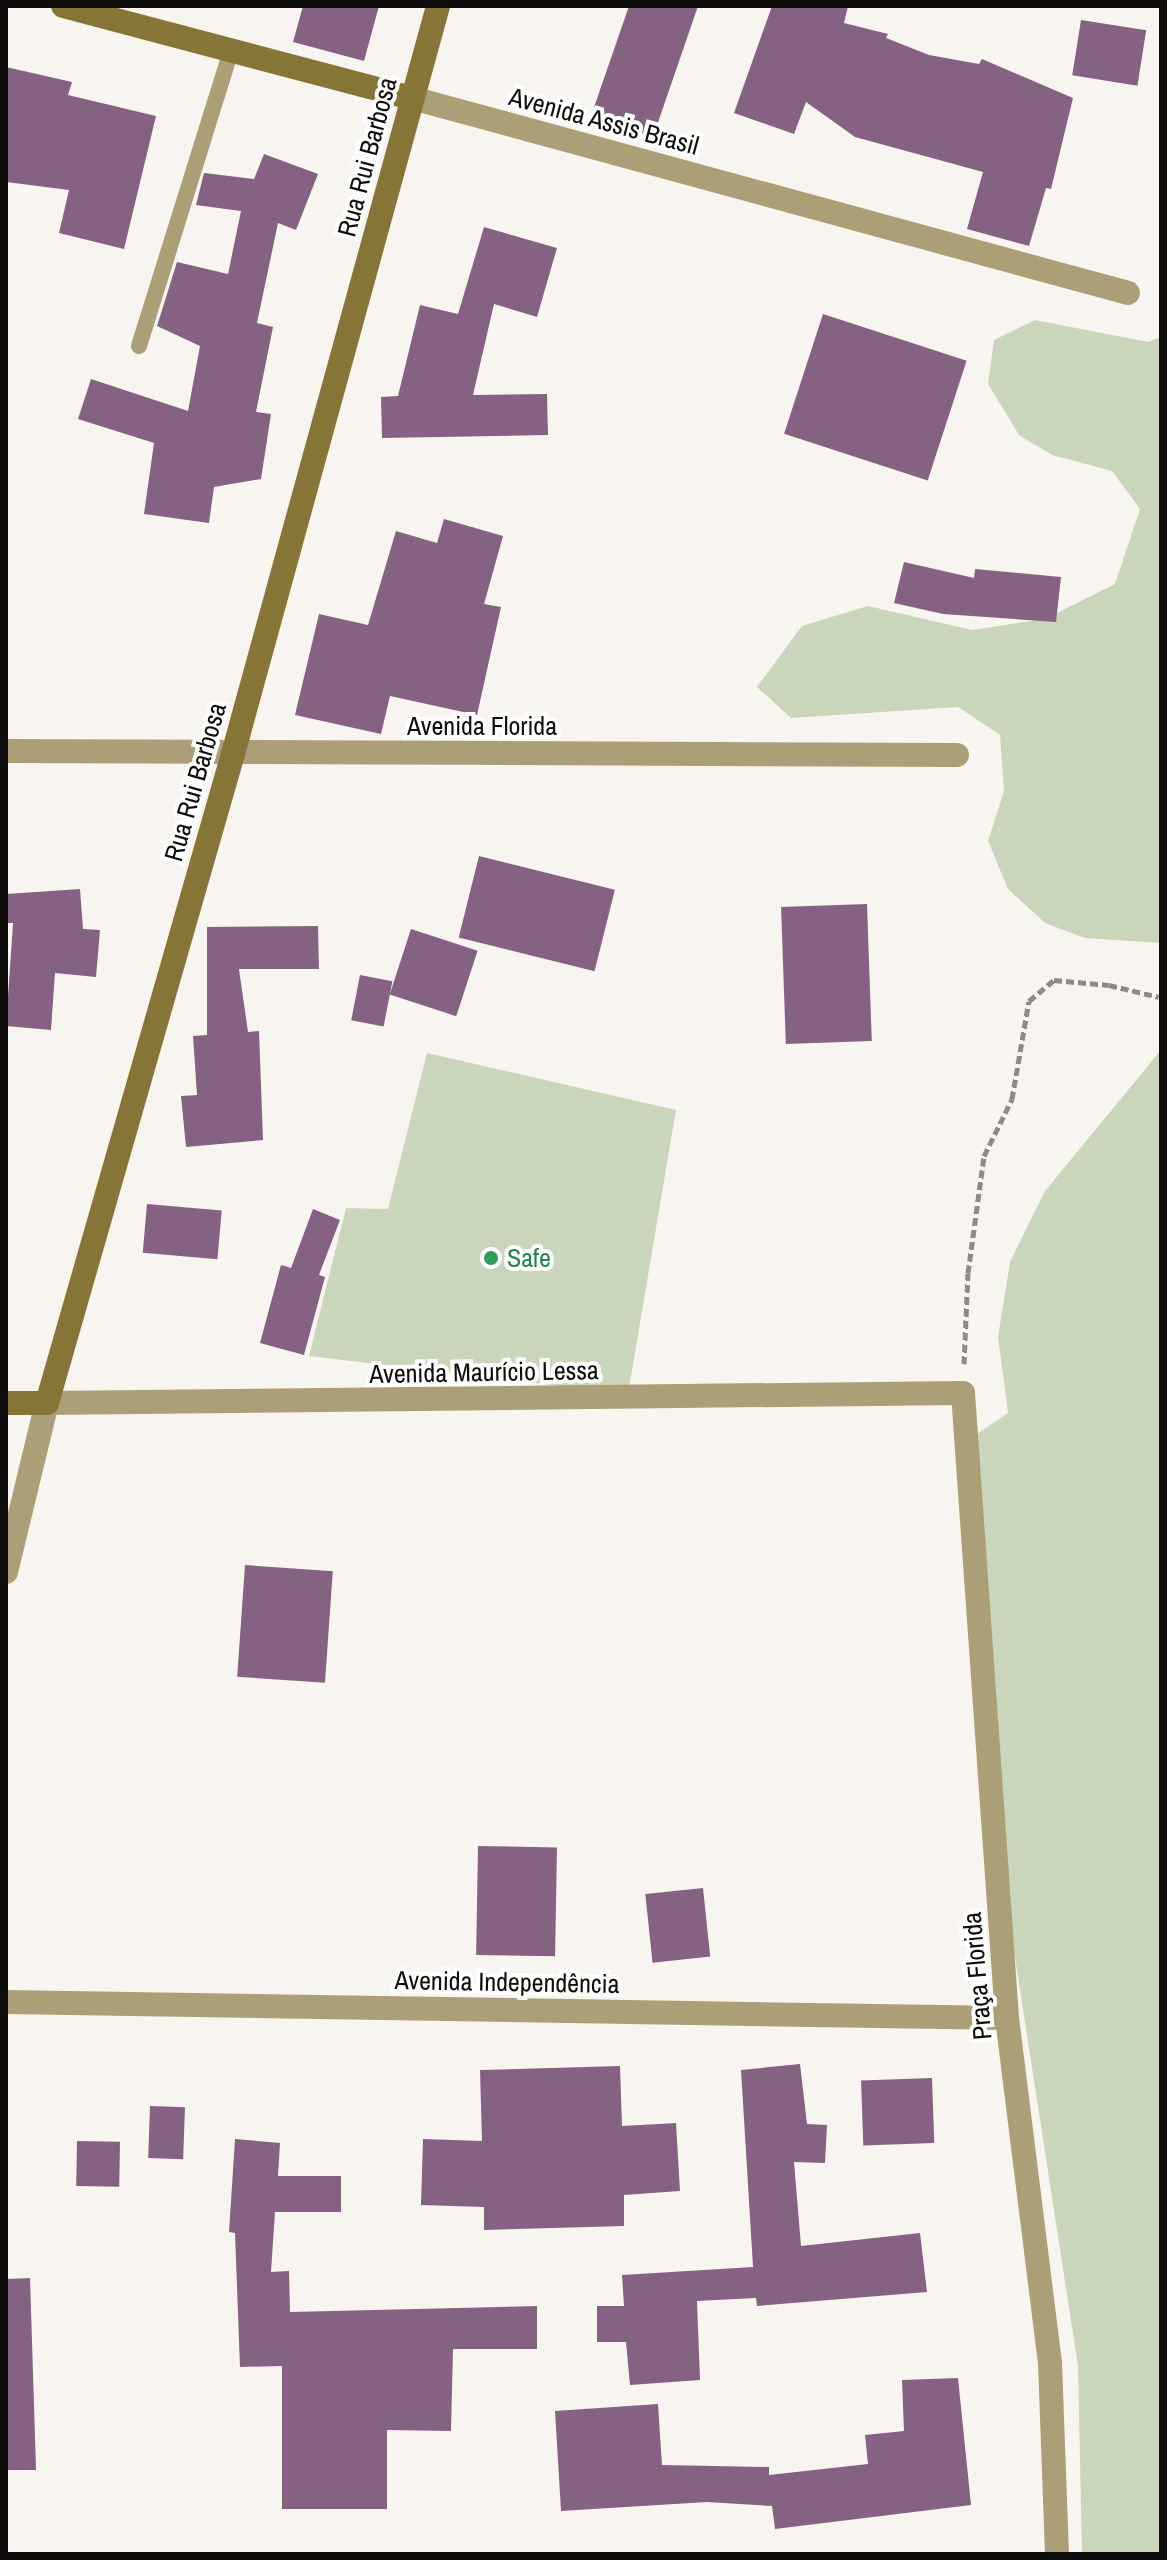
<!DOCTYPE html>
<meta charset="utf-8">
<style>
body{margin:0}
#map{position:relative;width:1167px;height:2560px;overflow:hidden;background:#f8f5f0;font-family:"Archivo Narrow",sans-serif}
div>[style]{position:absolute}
.green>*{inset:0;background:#cad6bb}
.building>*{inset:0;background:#856281;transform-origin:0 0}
.path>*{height:5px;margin-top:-2.5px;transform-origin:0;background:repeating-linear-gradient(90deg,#8d8b87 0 8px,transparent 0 12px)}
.lane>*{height:16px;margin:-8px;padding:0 8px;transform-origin:8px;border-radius:8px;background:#ab9f78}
.street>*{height:24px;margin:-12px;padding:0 12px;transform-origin:12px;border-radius:12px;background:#ab9f78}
.secondary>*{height:24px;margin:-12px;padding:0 12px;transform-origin:12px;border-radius:12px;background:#877538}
.dots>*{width:22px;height:22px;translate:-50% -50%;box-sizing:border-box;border:4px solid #fff;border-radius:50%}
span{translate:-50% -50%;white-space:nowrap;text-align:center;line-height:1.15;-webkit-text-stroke:8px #fff;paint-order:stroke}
.street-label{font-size:26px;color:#0e0d0b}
.leisure-label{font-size:26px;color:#27864d}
.left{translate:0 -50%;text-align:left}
.frame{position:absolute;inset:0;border:8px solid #0e0d0b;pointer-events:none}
</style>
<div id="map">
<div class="green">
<div style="clip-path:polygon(1035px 320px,1148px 342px,1161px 337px,1161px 943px,1085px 938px,1045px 923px,1008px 889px,988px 841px,1004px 791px,1000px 735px,958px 707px,791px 718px,757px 687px,802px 626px,868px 606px,972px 630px,1045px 619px,1115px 584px,1140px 509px,1112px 471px,1052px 455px,1019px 435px,988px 384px,994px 340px)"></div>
<div style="clip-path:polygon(1161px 1050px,1161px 2554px,1082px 2554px,1078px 2366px,1012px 1938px,977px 1434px,1008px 1413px,998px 1337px,1010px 1262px,1045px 1191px)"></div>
<div style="clip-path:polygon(427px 1053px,676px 1110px,628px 1394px,309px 1356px,346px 1208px,388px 1209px)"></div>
</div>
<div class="building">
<div style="clip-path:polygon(303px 6px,379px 6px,364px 61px,293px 42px)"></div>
<div style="clip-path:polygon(629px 6px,698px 6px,653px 137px,591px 116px)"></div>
<div style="clip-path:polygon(772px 6px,848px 6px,844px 23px,888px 34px,886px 38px,929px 55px,979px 64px,982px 59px,1073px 98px,1051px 189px,1046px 188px,1029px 246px,967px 229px,983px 172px,855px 137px,806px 102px,794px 134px,734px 113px)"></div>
<div style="left:1081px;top:20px;width:66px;height:56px;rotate:9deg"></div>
<div style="clip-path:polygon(6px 67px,72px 82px,68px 95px,156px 116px,124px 249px,59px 233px,69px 190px,6px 182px)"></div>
<div style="clip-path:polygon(264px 154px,318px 174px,296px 230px,278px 223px,257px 323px,273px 327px,256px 412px,271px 414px,261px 479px,214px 487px,209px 523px,144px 514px,154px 443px,78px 419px,91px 379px,188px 411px,200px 346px,157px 326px,177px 262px,228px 274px,241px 211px,196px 205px,204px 173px,254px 179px)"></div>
<div style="clip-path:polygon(484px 227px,557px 248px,537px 317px,494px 304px,473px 395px,547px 394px,548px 435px,382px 438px,381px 397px,398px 396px,420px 305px,458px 314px)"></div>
<div style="left:823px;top:314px;width:151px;height:126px;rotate:18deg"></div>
<div style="clip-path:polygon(444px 519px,503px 536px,484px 604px,501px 607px,477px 715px,390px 696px,381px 734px,295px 715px,319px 614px,368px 625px,396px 531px,437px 543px)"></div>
<div style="clip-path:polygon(904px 562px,974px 578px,975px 569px,1061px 577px,1056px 622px,943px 614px,894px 603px)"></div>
<div style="left:479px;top:856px;width:140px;height:84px;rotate:14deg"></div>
<div style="clip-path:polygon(80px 889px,83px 929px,100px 930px,96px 977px,55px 973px,51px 1030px,6px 1026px,13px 923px,6px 923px,6px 894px)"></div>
<div style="left:867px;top:904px;width:137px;height:86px;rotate:88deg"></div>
<div style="clip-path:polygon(318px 926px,319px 969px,239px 969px,248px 1032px,259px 1031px,263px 1140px,186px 1147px,181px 1096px,197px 1095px,193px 1036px,207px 1035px,207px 927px)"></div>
<div style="left:411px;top:929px;width:70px;height:69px;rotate:18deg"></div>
<div style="left:360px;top:975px;width:33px;height:46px;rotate:11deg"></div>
<div style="left:147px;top:1204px;width:75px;height:49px;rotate:5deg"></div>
<div style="clip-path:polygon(313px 1209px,340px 1220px,319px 1275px,325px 1277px,304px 1355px,260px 1343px,281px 1265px,291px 1268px)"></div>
<div style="left:245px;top:1565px;width:88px;height:112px;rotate:4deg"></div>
<div style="left:478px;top:1846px;width:79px;height:109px;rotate:1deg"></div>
<div style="left:703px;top:1888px;width:69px;height:58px;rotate:84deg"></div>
<div style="clip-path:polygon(800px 2064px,807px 2124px,827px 2125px,825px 2163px,794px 2162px,801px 2246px,920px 2233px,927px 2292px,757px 2306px,756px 2298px,697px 2301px,700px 2380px,630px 2385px,626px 2342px,597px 2342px,597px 2306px,624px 2306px,622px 2275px,753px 2267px,741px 2070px)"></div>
<div style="clip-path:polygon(620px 2066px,622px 2126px,676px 2123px,680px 2191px,624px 2195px,624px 2226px,484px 2230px,484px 2207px,421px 2205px,423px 2139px,482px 2141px,480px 2070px)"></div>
<div style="left:932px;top:2078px;width:65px;height:71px;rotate:88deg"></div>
<div style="left:150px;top:2106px;width:35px;height:52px;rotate:2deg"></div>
<div style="clip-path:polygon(235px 2139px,280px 2143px,278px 2176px,341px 2176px,341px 2212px,275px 2212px,271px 2272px,289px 2271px,290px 2312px,537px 2306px,537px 2349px,453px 2349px,451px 2431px,387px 2430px,387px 2509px,282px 2509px,282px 2366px,240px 2367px,235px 2233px,229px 2232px)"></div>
<div style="left:77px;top:2141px;width:43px;height:45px;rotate:1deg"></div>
<div style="clip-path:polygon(30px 2278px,36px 2470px,6px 2470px,6px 2279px)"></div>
<div style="clip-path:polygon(958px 2378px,971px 2505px,775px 2529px,772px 2506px,707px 2502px,561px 2511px,555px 2411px,658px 2404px,662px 2465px,769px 2467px,769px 2475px,868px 2464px,865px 2435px,904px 2431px,902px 2380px)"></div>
</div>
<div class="path">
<div style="left:964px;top:1364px;width:91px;rotate:-87.5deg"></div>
<div style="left:968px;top:1273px;width:118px;rotate:-82.2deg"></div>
<div style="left:984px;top:1156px;width:64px;rotate:-63.8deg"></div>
<div style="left:1012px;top:1099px;width:99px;rotate:-80.2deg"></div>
<div style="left:1029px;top:1001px;width:33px;rotate:-40deg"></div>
<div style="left:1054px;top:980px;width:55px;rotate:5.2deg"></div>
<div style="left:1109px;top:985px;width:51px;rotate:13.5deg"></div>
</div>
<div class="lane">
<div style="left:139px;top:346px;width:310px;rotate:-72.7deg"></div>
</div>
<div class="street">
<div style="left:412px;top:98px;width:742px;rotate:15.23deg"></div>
<div style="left:6px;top:751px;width:951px;rotate:0.24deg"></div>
<div style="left:6px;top:1572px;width:174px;rotate:-76.4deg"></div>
<div style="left:47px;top:1403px;width:916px;rotate:-0.63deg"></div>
<div style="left:963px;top:1393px;width:627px;rotate:85.97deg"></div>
<div style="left:1007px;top:2018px;width:348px;rotate:82.9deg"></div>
<div style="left:1050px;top:2363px;width:191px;rotate:87.9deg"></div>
<div style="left:6px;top:2002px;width:1001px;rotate:0.92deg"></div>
</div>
<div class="secondary">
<div style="left:63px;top:6px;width:361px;rotate:14.8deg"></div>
<div style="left:6px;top:1403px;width:41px"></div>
<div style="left:47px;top:1403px;width:675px;rotate:-74.01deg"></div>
<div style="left:233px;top:754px;width:776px;rotate:-74.67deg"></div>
</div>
<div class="dots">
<div style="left:491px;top:1258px;background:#2e9e5b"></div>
</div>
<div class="street-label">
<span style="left:604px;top:121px;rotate:15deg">Avenida Assis Brasil</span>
<span style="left:367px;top:157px;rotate:-75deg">Rua Rui Barbosa</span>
<span style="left:482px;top:726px">Avenida Florida</span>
<span style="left:195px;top:782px;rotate:-74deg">Rua Rui Barbosa</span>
<span style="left:484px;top:1372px;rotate:-1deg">Avenida Maurício Lessa</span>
<span style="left:977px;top:1976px;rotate:-95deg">Praça Florida</span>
<span style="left:507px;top:1982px;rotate:1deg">Avenida Independência</span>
</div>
<div class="leisure-label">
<span class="left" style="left:507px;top:1258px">Safe</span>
</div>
<div class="frame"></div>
</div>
